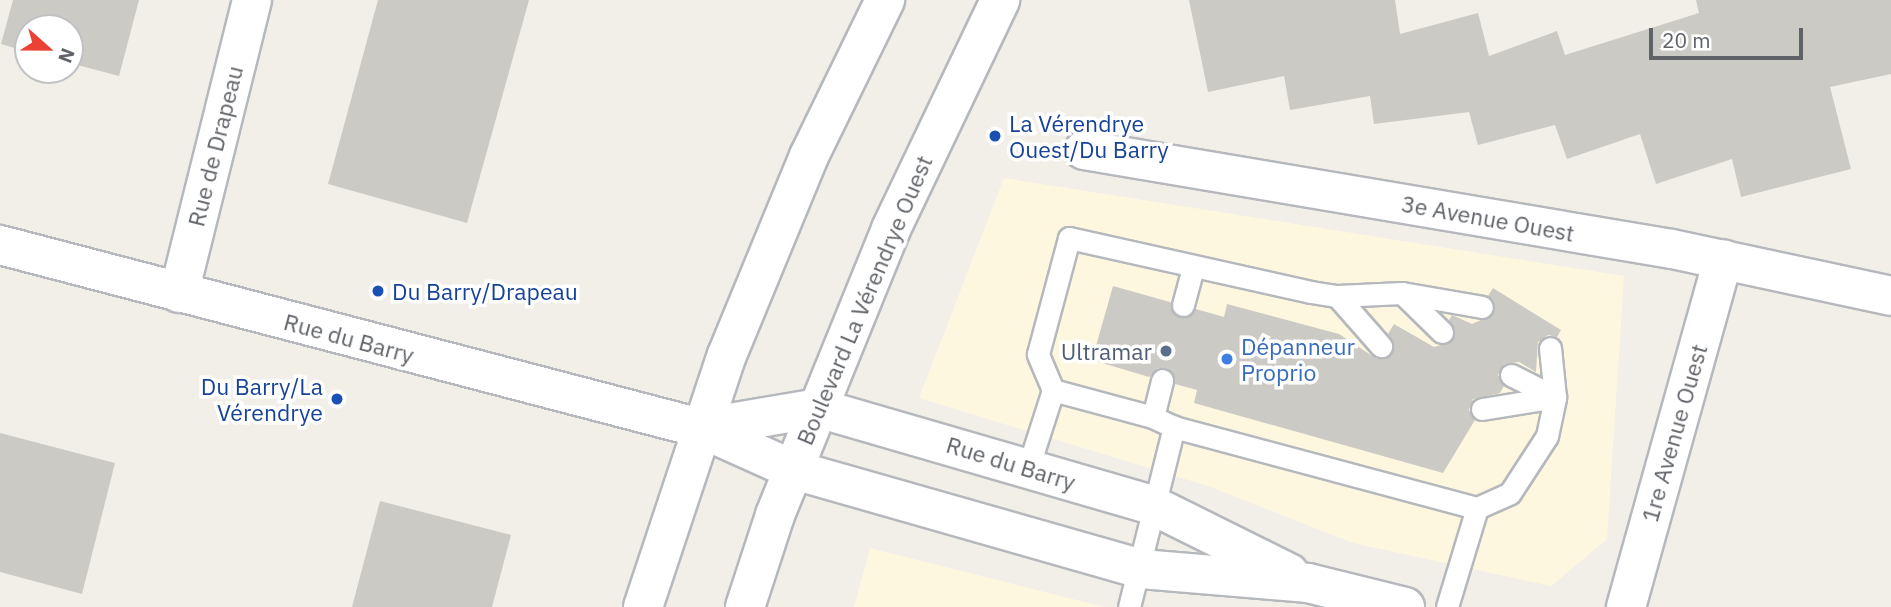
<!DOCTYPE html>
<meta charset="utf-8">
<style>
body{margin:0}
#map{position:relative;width:1891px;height:607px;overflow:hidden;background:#f1efe8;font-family:"IBM Plex Sans",sans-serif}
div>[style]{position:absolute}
.commercial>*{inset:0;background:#fef7e0}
.building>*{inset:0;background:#cccac5}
.roads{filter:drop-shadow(2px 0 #b5b8bc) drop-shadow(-2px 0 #b5b8bc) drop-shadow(0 2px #b5b8bc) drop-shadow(0 -2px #b5b8bc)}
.service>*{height:21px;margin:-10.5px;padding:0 10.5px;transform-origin:10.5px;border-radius:10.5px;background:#fff}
.minor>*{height:38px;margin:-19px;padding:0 19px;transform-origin:19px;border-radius:19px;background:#fff}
.secondary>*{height:38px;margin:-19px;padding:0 19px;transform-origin:19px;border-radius:19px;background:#fff}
.dots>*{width:19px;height:19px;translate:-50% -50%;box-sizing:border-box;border:4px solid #fff;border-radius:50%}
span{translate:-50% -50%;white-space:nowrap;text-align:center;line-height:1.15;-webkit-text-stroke:7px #fff;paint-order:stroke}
.transit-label{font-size:23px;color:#164399}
.left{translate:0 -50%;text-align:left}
.right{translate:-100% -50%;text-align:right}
.street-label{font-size:23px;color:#5f6368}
.shop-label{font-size:23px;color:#366cbe}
.service-label{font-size:23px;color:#4e5e75}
.north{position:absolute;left:14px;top:14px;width:70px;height:70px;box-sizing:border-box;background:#fff;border:2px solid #bfc1c3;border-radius:50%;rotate:111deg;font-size:19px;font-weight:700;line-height:28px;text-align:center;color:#5f6368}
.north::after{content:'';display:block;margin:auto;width:24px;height:32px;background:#ea4335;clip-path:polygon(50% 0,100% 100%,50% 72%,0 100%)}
.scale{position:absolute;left:1649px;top:28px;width:154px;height:32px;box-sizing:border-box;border:4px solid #5f6368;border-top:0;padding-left:9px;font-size:21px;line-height:24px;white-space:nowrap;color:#5f6368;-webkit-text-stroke:5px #fff;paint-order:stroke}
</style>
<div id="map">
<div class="commercial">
<div style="clip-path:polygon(1004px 178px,1624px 276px,1607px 539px,1551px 586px,1353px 543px,1208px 486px,919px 398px)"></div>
<div style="clip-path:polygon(870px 548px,1104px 607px,854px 607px)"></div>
</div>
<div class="building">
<div style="clip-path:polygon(13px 0,139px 0,119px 76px,70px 63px,70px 28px,28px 28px,28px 52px,1px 44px)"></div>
<div style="clip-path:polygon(378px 0,529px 0,467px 223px,328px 184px)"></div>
<div style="clip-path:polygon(1189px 0,1395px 0,1400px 34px,1478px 13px,1489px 56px,1557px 31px,1565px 55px,1699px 13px,1696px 0,1891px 0,1891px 74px,1830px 87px,1851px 169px,1741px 197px,1732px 159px,1656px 184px,1640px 134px,1567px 159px,1555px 125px,1478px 145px,1469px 112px,1374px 124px,1370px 96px,1290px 110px,1284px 76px,1208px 92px)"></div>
<div style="clip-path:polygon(1113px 286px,1170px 302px,1179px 317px,1187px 317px,1196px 309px,1224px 317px,1227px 304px,1339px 334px,1377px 359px,1393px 351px,1388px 334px,1394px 324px,1434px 347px,1451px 342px,1455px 335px,1449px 320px,1452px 315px,1472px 324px,1492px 315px,1494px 303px,1488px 296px,1493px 288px,1561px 330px,1557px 337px,1548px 335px,1538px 342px,1536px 372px,1519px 362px,1504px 364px,1498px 375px,1504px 386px,1500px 393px,1473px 399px,1469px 410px,1475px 420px,1443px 473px,1194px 403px,1197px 390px,1175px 384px,1174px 376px,1166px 368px,1158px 368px,1149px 377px,1092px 360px)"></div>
<div style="clip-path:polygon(0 433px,115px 463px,82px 594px,0 572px)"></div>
<div style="clip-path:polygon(380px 501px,511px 535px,492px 607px,352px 607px)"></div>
</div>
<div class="roads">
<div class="service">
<div style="left:1402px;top:293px;width:56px;rotate:44.3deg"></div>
<div style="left:1337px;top:296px;width:67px;rotate:48.7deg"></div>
<div style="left:1183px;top:305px;width:38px;rotate:-75deg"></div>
<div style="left:1511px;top:375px;width:49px;rotate:26.6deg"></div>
<div style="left:1053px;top:390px;width:39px;rotate:-113deg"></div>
<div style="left:1038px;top:354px;width:120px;rotate:-75deg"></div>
<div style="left:1069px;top:238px;width:248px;rotate:12.6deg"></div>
<div style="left:1311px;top:292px;width:26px;rotate:9deg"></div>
<div style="left:1337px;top:296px;width:65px;rotate:-2.6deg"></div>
<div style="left:1402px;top:293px;width:81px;rotate:9.9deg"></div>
<div style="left:1482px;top:409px;width:74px;rotate:-9.3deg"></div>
<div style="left:1174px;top:427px;width:314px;rotate:15deg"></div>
<div style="left:1477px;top:508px;width:103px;rotate:106.9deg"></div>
<div style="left:1028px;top:468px;width:82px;rotate:-72.2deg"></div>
<div style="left:1053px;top:390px;width:104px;rotate:15.1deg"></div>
<div style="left:1477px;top:508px;width:36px;rotate:-24deg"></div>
<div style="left:1510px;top:493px;width:68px;rotate:-57deg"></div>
<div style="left:1547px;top:436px;width:40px;rotate:-78deg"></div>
<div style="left:1555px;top:397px;width:49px;rotate:-95.8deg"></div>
<div style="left:1129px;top:607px;width:186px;rotate:-76deg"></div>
<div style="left:1174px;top:427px;width:23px;rotate:-155deg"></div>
<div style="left:1153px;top:417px;width:38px;rotate:-76deg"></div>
</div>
<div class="minor">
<div style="left:1084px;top:150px;width:596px;rotate:9.56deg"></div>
<div style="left:1672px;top:249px;width:224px;rotate:12.1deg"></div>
<div style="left:0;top:245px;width:724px;rotate:14.65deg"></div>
<div style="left:700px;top:428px;width:103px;rotate:24.1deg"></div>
<div style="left:794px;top:470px;width:361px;rotate:15.9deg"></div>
<div style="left:1141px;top:569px;width:168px;rotate:4.8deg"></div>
<div style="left:1308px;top:583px;width:100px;rotate:13.9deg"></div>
<div style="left:179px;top:293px;width:302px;rotate:-76deg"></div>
<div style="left:700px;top:428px;width:120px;rotate:-9.6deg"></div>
<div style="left:818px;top:408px;width:348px;rotate:16.2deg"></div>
<div style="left:1152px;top:505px;width:153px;rotate:26.4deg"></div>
<div style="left:1626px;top:607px;width:361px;rotate:-74.4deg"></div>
</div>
<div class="secondary">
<div style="left:643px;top:607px;width:266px;rotate:-71.6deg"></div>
<div style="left:727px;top:355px;width:215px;rotate:-67.6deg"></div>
<div style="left:809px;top:156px;width:174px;rotate:-64deg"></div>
<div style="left:745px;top:607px;width:97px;rotate:-71.9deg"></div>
<div style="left:775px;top:515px;width:309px;rotate:-67.9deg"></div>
<div style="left:891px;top:229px;width:254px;rotate:-64.5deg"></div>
</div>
</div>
<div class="dots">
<div style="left:995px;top:136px;background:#1a4fb4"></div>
<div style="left:378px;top:291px;background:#1a4fb4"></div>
<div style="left:1166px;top:351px;background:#5c6f8a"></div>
<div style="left:1227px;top:359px;background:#3f7fe0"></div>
<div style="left:337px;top:399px;background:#1a4fb4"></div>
</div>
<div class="transit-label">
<span class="left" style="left:1009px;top:136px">La Vérendrye<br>Ouest/Du Barry</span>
<span class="left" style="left:392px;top:291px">Du Barry/Drapeau</span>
<span class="right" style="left:323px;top:399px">Du Barry/La<br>Vérendrye</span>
</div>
<div class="street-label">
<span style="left:215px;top:146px;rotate:-76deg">Rue de Drapeau</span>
<span style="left:1488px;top:218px;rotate:10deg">3e Avenue Ouest</span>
<span style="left:864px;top:300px;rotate:-67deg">Boulevard La Vérendrye Ouest</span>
<span style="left:349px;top:338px;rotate:15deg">Rue du Barry</span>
<span style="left:1674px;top:433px;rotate:-74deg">1re Avenue Ouest</span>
<span style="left:1011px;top:463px;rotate:17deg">Rue du Barry</span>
</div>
<div class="shop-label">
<span class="left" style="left:1241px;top:359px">Dépanneur<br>Proprio</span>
</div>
<div class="service-label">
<span class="right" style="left:1152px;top:351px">Ultramar</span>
</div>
<div class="north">N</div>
<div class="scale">20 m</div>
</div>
